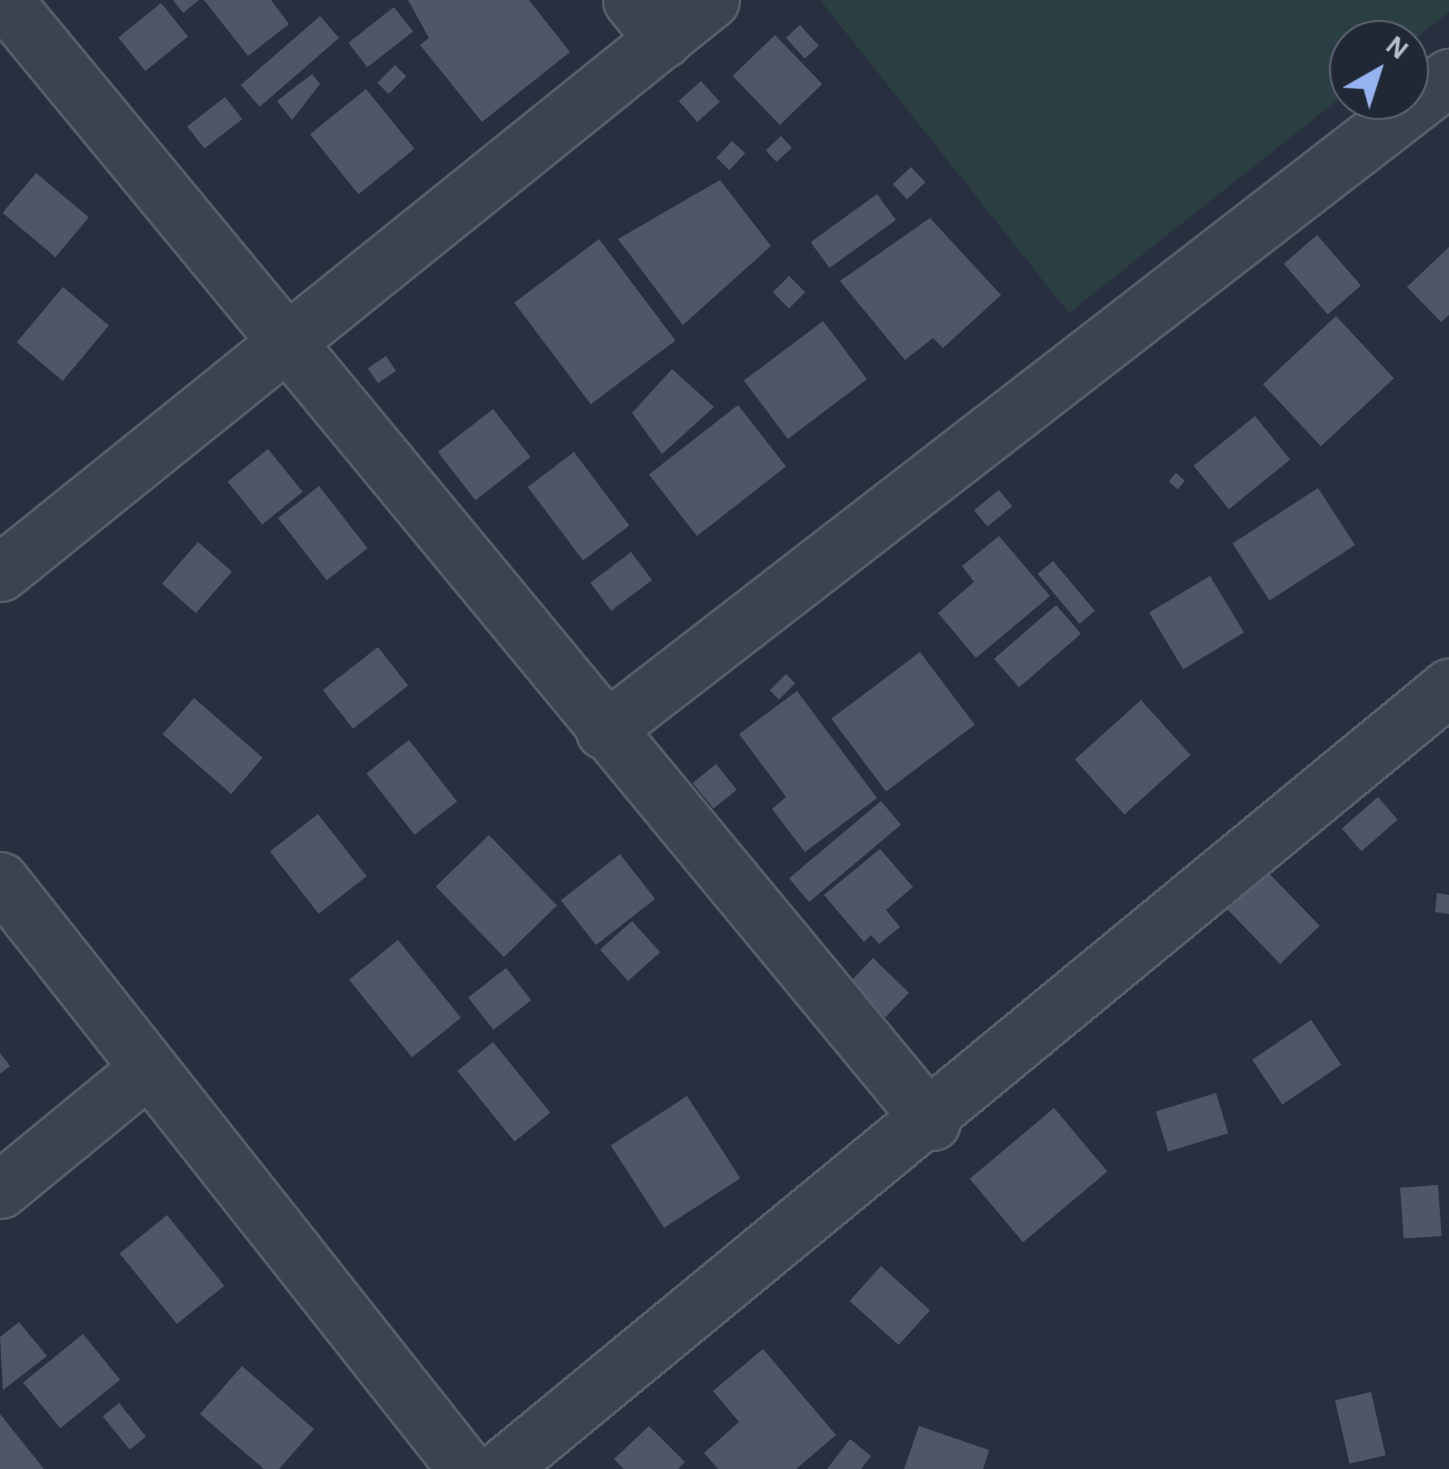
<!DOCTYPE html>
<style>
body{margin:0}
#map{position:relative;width:1449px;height:1469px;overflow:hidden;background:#283040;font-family:"Alegreya Sans",sans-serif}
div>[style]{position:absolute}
.green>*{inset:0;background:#2b3e42}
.building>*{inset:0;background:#4e5768;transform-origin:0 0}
.roads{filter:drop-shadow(2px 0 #575e6a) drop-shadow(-2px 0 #575e6a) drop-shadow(0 2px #575e6a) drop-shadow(0 -2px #575e6a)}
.minor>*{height:55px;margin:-27.5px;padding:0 27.5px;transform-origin:27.5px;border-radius:27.5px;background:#3c4350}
span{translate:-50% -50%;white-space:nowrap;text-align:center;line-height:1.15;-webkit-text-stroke:8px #202835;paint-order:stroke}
.north{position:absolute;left:1329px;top:20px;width:100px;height:100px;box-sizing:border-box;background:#202835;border:2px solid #5d6471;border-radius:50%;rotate:39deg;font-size:28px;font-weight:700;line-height:40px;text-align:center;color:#b8beca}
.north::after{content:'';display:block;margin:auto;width:35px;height:45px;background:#96b3f1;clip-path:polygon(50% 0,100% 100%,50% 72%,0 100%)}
</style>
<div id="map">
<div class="green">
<div style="clip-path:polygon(820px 0,1449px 0,1449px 12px,1409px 44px,1349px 40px,1349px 91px,1069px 313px)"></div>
</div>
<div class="building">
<div style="clip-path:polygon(173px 0,199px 0,183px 13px)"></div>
<div style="clip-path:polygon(204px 0,271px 0,289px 24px,248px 56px)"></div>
<div style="clip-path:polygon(408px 0,529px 0,570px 52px,482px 122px,420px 45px,429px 38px)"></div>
<div style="left:161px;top:3px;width:43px;height:55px;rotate:51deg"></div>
<div style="left:394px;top:7px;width:31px;height:58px;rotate:52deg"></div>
<div style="left:320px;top:16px;width:29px;height:105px;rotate:49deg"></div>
<div style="left:800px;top:25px;width:28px;height:19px;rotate:48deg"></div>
<div style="left:775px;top:35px;width:68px;height:59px;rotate:46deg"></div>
<div style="left:395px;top:65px;width:16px;height:25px;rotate:45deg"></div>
<div style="clip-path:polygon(312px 74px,320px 84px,292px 120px,277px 101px)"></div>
<div style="left:701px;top:81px;width:28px;height:30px;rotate:48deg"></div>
<div style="left:366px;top:89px;width:77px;height:72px;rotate:51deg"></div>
<div style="left:225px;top:97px;width:28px;height:48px;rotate:52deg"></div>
<div style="left:781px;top:136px;width:16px;height:21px;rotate:47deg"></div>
<div style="left:732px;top:141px;width:18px;height:23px;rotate:43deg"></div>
<div style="left:911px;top:167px;width:21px;height:25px;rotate:47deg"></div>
<div style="left:36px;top:173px;width:69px;height:52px;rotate:40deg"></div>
<div style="clip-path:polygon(720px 180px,771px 246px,683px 325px,618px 239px)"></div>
<div style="left:877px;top:194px;width:32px;height:82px;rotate:54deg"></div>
<div style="clip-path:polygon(930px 218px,1001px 295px,943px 348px,933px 338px,905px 360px,840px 281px)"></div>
<div style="left:1317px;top:235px;width:67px;height:44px;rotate:49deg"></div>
<div style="left:599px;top:239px;width:127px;height:106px;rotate:53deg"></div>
<div style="clip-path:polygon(1449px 247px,1449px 315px,1441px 322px,1407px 287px)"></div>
<div style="left:789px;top:276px;width:23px;height:23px;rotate:45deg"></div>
<div style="left:63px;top:287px;width:60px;height:72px;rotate:40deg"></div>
<div style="left:1336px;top:316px;width:85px;height:100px;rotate:47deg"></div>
<div style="left:823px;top:321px;width:73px;height:99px;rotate:53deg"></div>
<div style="left:386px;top:356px;width:18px;height:22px;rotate:56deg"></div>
<div style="clip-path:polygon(672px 369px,714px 407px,662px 454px,632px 413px)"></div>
<div style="left:738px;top:405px;width:78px;height:113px;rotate:52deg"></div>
<div style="left:493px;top:409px;width:61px;height:70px;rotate:52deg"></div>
<div style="left:1255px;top:416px;width:56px;height:79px;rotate:51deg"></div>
<div style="left:268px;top:449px;width:55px;height:52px;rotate:51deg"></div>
<div style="left:574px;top:452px;width:92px;height:58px;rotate:53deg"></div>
<div style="left:1176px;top:473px;width:12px;height:11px;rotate:42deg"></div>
<div style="left:319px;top:486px;width:79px;height:52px;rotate:52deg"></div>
<div style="left:1318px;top:488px;width:68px;height:102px;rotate:57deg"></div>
<div style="left:999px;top:490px;width:21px;height:32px;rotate:51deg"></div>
<div style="clip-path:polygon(999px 536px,1050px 596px,976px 658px,938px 613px,974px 582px,962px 566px)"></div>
<div style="left:198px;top:542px;width:45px;height:55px;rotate:41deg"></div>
<div style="left:631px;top:552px;width:35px;height:51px;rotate:53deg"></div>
<div style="left:1053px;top:561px;width:65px;height:20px;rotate:50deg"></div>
<div style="left:1210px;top:576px;width:66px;height:71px;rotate:59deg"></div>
<div style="left:1056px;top:605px;width:38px;height:82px;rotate:49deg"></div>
<div style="left:378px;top:647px;width:49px;height:70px;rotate:52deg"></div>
<div style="left:920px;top:652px;width:91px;height:111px;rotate:53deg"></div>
<div style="left:786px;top:674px;width:13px;height:23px;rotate:45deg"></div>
<div style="clip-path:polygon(797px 691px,877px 798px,805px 852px,772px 809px,786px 797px,739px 734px)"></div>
<div style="left:194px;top:698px;width:91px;height:48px;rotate:41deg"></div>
<div style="left:1141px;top:700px;width:74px;height:89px;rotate:48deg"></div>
<div style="left:409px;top:740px;width:78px;height:54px;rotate:52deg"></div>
<div style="left:716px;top:764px;width:33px;height:30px;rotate:51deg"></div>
<div style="left:1378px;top:797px;width:30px;height:48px;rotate:49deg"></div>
<div style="left:881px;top:801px;width:31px;height:120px;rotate:50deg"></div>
<div style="left:318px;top:814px;width:79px;height:61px;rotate:52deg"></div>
<div style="left:489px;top:835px;width:98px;height:74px;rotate:46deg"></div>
<div style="clip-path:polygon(880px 849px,913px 887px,886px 910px,900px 927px,879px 944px,871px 935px,864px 942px,824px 895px)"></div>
<div style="left:620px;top:854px;width:57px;height:75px;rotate:52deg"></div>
<div style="left:1262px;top:866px;width:83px;height:55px;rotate:46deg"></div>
<div style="clip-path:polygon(1437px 893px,1449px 895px,1449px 914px,1435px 912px)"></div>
<div style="left:632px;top:921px;width:42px;height:43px;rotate:48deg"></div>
<div style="left:398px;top:940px;width:100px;height:63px;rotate:51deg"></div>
<div style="left:873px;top:958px;width:50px;height:34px;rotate:44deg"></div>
<div style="left:506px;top:968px;width:41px;height:48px;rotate:52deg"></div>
<div style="left:1311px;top:1020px;width:54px;height:71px;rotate:56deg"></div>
<div style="left:493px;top:1042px;width:91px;height:46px;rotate:51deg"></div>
<div style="clip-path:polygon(0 1053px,10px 1066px,0 1074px)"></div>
<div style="left:1216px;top:1093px;width:42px;height:63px;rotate:73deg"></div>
<div style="left:687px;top:1096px;width:98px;height:91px;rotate:57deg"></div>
<div style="left:1054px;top:1108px;width:83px;height:110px;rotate:50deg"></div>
<div style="left:1438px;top:1185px;width:51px;height:38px;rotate:86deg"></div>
<div style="left:167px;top:1215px;width:91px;height:61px;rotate:51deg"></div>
<div style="left:881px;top:1266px;width:66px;height:47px;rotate:42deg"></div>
<div style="clip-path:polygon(19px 1322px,47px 1356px,3px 1390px,0 1337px)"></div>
<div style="left:83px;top:1334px;width:59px;height:77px;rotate:51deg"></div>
<div style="clip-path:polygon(763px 1349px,836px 1435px,796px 1469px,718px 1469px,704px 1453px,739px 1422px,713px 1391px)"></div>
<div style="clip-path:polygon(242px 1366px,314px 1429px,279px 1469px,264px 1469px,200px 1414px)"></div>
<div style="left:1371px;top:1392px;width:65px;height:37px;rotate:77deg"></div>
<div style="left:119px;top:1403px;width:43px;height:21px;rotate:51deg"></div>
<div style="clip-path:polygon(0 1414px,44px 1469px,0 1469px)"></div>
<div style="clip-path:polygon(649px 1426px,685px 1462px,678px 1469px,624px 1469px,614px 1459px)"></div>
<div style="clip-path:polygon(919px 1426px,989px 1450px,983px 1469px,904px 1469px)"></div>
<div style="clip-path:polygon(850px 1439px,871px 1456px,861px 1469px,827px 1469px)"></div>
</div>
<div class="roads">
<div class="minor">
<div style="left:4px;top:0;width:1456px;rotate:50.41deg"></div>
<div style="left:631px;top:0;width:51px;rotate:51.3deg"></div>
<div style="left:0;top:573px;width:913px;rotate:-38.87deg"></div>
<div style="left:604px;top:731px;width:1069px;rotate:-37.74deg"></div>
<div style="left:0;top:880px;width:751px;rotate:51.65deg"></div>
<div style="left:0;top:1190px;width:189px;rotate:-39.4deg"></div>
<div style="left:500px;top:1469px;width:1230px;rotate:-39.49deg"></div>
</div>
</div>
<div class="north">N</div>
</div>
